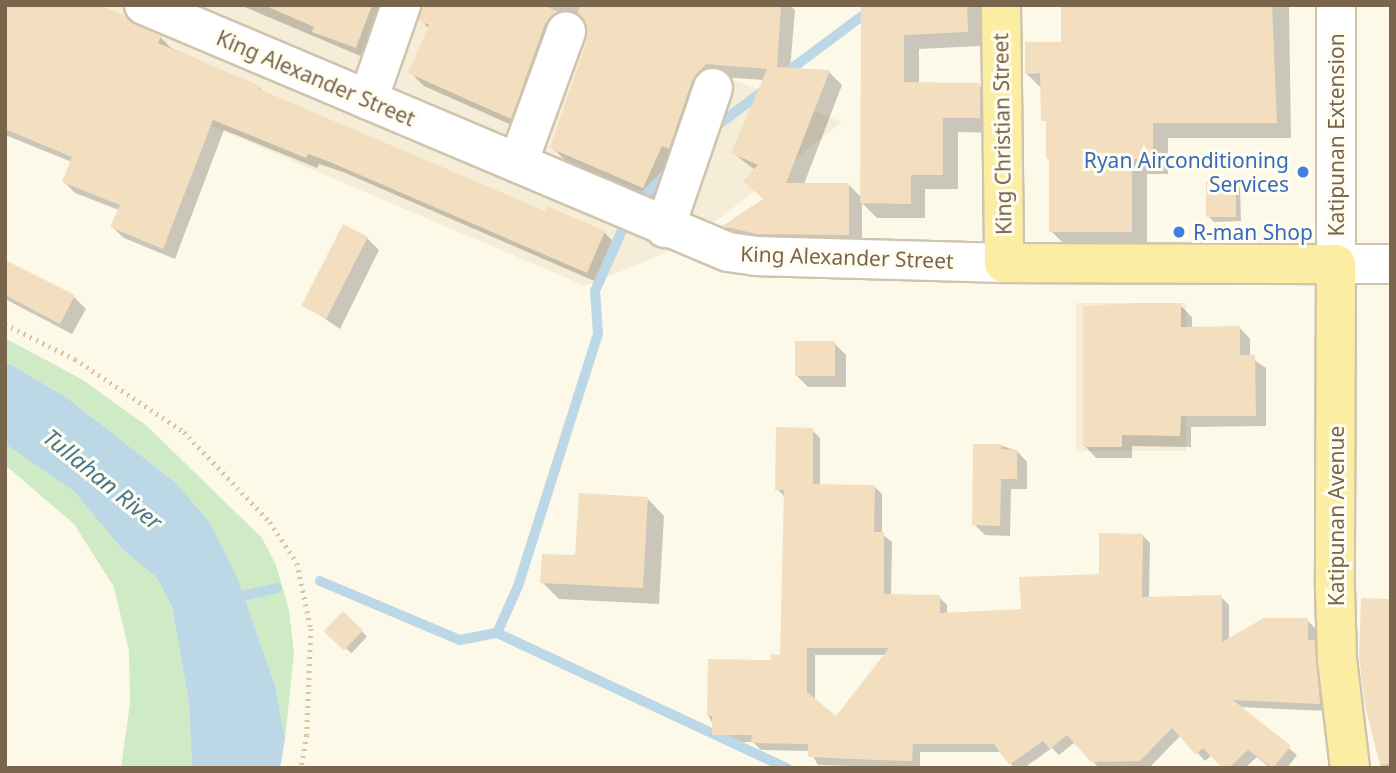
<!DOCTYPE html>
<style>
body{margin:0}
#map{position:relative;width:1396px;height:773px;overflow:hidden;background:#fdf9e9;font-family:"Noto Sans",sans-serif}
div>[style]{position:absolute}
.residential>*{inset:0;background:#f5edd7;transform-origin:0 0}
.green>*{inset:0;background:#ceebc6}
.water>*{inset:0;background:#bcd8e7}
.shadow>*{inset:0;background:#0003;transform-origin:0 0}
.stream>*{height:10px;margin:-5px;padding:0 5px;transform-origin:5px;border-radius:5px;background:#bcd8e7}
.building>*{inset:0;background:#f3dfc0;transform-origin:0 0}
.path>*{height:4.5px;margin-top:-2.25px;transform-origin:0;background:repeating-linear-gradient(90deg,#d8c3a3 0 2px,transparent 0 7px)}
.roads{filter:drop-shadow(2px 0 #cfc4ae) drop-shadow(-2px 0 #cfc4ae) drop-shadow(0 2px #cfc4ae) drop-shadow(0 -2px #cfc4ae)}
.minor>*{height:38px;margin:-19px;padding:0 19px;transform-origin:19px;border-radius:19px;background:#fff}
.major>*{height:38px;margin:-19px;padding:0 19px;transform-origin:19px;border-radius:19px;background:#fbeda2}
.dots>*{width:19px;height:19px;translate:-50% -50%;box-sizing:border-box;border:4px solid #fffcf0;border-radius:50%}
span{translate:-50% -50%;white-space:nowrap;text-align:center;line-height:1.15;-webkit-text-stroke:6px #fffcf0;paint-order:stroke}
.street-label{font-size:21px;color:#78654c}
.shop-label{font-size:21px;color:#366cbe}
.right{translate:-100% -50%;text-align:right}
.left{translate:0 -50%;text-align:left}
.water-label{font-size:23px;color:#487793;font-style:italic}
.frame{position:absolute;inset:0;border:7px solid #78654c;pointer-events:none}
</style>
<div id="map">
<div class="residential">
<div style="clip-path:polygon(5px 5px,540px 5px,842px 122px,687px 244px,585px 286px,5px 38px)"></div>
<div style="left:1076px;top:303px;width:110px;height:148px"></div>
</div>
<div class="green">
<div style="clip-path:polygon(5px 338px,83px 380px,147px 426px,262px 538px,276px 565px,289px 610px,294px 653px,285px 739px,276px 689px,175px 482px,66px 397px,5px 361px)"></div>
<div style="clip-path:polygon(5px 444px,74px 490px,121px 548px,157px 578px,172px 607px,189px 703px,192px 768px,121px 768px,130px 703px,129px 651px,114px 587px,74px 524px,5px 465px)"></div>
</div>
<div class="water">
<div style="clip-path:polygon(5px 361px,66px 397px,175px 482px,210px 523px,237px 577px,276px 689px,285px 739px,280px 768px,192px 768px,189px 703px,172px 607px,157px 578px,121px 548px,74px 491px,5px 444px)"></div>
</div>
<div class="shadow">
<div style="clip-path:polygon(5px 5px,160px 37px,171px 48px,259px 87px,267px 95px,546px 214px,604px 232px,615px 243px,599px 283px,343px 172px,319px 164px,317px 168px,224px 130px,175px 259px,124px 238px,112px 227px,119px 210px,75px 193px,64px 182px,72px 162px,5px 135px)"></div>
<div style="clip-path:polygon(240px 5px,399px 5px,370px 60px)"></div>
<div style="clip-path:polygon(423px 5px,790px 5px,795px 10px,790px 70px,829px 72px,842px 85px,804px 184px,848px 184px,862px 198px,863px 5px,980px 5px,982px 46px,919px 49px,919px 84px,979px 85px,995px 100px,995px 133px,958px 132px,958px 189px,925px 189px,925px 218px,877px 218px,862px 203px,862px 248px,738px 239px,725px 226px,765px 200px,755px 170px,733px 153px,764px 80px,720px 77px,657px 200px,566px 161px,552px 147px,588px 39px,587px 25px,576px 24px,525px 131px,424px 86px,411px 73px,429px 29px,421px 20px)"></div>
<div style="clip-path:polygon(1063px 5px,1289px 5px,1291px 138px,1168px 138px,1168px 174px,1147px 174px,1147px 247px,1067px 247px,1051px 231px,1051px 162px,1042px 89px,1026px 73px,1063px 44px)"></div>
<div style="clip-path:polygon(1235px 183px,1240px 188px,1241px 221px,1214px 222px,1208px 216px)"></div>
<div style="clip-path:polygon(367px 238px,379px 250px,340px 329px,305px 305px)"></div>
<div style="clip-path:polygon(5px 262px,74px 297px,86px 309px,72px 334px,5px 299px)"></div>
<div style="clip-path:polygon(1180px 305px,1192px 317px,1192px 328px,1239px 327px,1250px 339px,1250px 357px,1266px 368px,1266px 426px,1191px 427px,1191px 447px,1132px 446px,1132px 458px,1096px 458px,1085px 446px)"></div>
<div style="clip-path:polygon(834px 343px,846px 355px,846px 387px,808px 387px,796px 375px)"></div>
<div style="clip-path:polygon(evenodd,812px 430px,820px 438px,820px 486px,874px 486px,882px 494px,882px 534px,892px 542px,891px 596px,939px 597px,947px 605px,947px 615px,1023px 611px,1101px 575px,1142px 535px,1150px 543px,1149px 598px,1221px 597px,1229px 605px,1229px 640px,1307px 620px,1315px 628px,1315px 643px,1322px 650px,1327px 711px,1239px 707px,1297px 755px,1287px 768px,1270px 768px,1257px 757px,1245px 768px,1224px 768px,1212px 755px,1205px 761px,1181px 735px,1149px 768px,1099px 768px,1075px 742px,1059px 755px,1052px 748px,1024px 768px,1014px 768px,1002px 752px,920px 752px,920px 768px,818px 765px,810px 751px,761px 750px,753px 742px,722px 742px,708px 715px,781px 656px,785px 497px,777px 489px,812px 430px,815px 655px,886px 655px,836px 718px,815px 700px,815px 655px)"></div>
<div style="clip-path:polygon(1000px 445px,1017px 451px,1027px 462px,1027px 489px,1011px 489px,1010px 536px,985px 535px,974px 524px)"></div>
<div style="clip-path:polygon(648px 499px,664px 516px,659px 604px,559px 599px,542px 582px)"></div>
<div style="clip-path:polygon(1391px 600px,1391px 768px,1381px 768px,1361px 657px)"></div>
<div style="left:343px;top:614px;width:33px;height:23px;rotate:43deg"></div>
</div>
<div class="stream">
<div style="left:783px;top:75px;width:107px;rotate:-36.7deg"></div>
<div style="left:714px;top:128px;width:65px;rotate:-36.9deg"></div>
<div style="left:637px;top:204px;width:47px;rotate:-45.9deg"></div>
<div style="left:320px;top:581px;width:152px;rotate:22.9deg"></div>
<div style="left:460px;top:640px;width:38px;rotate:-11deg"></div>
<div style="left:497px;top:633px;width:51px;rotate:-65.9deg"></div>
<div style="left:518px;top:586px;width:264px;rotate:-72.4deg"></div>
<div style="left:598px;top:334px;width:43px;rotate:-94deg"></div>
<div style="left:595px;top:291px;width:81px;rotate:-66deg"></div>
<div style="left:233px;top:598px;width:45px;rotate:-12.8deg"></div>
<div style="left:497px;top:633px;width:320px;rotate:25deg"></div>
</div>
<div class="building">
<div style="clip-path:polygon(5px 5px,99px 5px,117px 12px,161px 36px,158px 43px,260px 86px,259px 89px,545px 211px,547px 206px,605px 231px,587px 273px,330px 162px,308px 154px,306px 158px,213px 120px,163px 249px,110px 227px,120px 205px,62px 182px,72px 157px,5px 129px)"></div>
<div style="clip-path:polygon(264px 5px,372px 5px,356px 48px,312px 32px,314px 27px)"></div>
<div style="clip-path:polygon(422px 5px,543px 5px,559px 12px,545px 24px,511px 119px,408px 73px,429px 25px,419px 21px)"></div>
<div style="clip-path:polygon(580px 5px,781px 5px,777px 67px,830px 70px,786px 183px,849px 183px,849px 235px,757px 234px,722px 226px,763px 199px,743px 181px,758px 165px,731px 153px,767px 69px,706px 64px,692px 81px,669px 149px,662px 146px,643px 188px,550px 148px,587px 40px,587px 28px,577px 14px)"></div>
<div style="clip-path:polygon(861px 5px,967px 5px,968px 32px,904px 35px,904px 82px,980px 83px,980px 118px,943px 118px,943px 175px,911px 175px,911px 204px,860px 203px)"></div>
<div style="clip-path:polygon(1061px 5px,1272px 5px,1277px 123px,1153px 123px,1153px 159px,1132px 159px,1132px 232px,1049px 232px,1049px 159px,1046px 159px,1046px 121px,1041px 121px,1040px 73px,1025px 74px,1025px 42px,1061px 42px)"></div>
<div style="left:1206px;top:181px;width:30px;height:36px"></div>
<div style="left:343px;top:224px;width:28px;height:92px;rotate:27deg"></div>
<div style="clip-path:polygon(5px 260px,75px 295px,60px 324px,5px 295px)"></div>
<div style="clip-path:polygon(1134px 303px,1181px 303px,1181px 327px,1240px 326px,1240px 355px,1255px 355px,1256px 416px,1181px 416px,1180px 436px,1122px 435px,1122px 447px,1083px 447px,1083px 306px)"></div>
<div style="left:795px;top:341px;width:40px;height:35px"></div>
<div style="clip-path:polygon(evenodd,776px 427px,813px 428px,813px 484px,875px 485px,874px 532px,884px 532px,884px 594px,940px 595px,940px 613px,1021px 609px,1019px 577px,1099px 574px,1099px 533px,1143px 534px,1142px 597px,1222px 595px,1222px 642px,1264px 618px,1308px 618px,1308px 640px,1315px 640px,1320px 704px,1233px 700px,1291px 746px,1273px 768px,1248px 750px,1229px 768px,1222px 768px,1203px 748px,1196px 755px,1172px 728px,1140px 761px,1091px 762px,1067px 735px,1050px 749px,1043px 741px,1009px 765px,994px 744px,913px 744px,912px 761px,877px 760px,808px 757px,808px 744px,751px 743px,752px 735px,712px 735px,712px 716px,707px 716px,708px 659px,771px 660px,771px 654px,780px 655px,784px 490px,775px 490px,776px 427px,807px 648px,889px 648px,836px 716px,807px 692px,807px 648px)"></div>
<div style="clip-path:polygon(973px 444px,1001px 444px,1001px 449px,1017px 450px,1017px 479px,1001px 479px,1000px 526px,972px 525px)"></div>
<div style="clip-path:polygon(579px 493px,648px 497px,643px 588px,540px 583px,542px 554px,575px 555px)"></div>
<div style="clip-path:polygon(1361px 598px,1391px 599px,1391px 764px,1380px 765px,1365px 706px,1359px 657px)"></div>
<div style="left:343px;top:611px;width:28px;height:28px;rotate:44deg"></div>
</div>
<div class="path">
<div style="left:5px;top:324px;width:78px;rotate:26.6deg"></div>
<div style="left:75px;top:359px;width:131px;rotate:33.8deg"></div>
<div style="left:184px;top:432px;width:124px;rotate:46.3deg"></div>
<div style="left:270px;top:522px;width:49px;rotate:56.6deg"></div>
<div style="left:297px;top:563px;width:67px;rotate:78deg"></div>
<div style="left:311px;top:629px;width:106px;rotate:92.2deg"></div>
<div style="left:307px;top:735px;width:34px;rotate:100deg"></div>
</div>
<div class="roads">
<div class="minor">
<div style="left:144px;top:5px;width:634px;rotate:22.93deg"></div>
<div style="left:728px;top:252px;width:27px;rotate:8deg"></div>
<div style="left:755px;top:256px;width:249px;rotate:1.6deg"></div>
<div style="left:1336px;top:5px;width:259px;rotate:90deg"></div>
<div style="left:1336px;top:264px;width:55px"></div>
<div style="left:368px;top:100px;width:101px;rotate:-70.8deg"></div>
<div style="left:518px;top:163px;width:140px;rotate:-69.9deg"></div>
<div style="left:665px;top:228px;width:148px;rotate:-71.1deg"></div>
</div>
<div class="major">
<div style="left:1001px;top:5px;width:258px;rotate:89.3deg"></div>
<div style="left:1004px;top:263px;width:332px;rotate:0.2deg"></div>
<div style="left:1336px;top:264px;width:324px;rotate:90.2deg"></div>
<div style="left:1335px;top:588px;width:71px;rotate:88.4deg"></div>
<div style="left:1337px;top:659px;width:110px;rotate:83.2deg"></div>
</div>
</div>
<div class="dots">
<div style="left:1303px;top:172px;background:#3f7fe0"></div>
<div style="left:1179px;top:232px;background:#3f7fe0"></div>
</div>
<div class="street-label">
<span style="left:316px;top:78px;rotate:23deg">King Alexander Street</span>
<span style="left:1002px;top:134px;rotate:-91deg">King Christian Street</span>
<span style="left:1336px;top:135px;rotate:-90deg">Katipunan Extension</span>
<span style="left:847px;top:257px;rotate:2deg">King Alexander Street</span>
<span style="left:1336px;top:516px;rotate:-90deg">Katipunan Avenue</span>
</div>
<div class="shop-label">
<span class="right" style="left:1289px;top:172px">Ryan Airconditioning<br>Services</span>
<span class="left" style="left:1193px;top:232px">R-man Shop</span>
</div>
<div class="water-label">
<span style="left:103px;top:479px;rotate:39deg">Tullahan River</span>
</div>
<div class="frame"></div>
</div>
